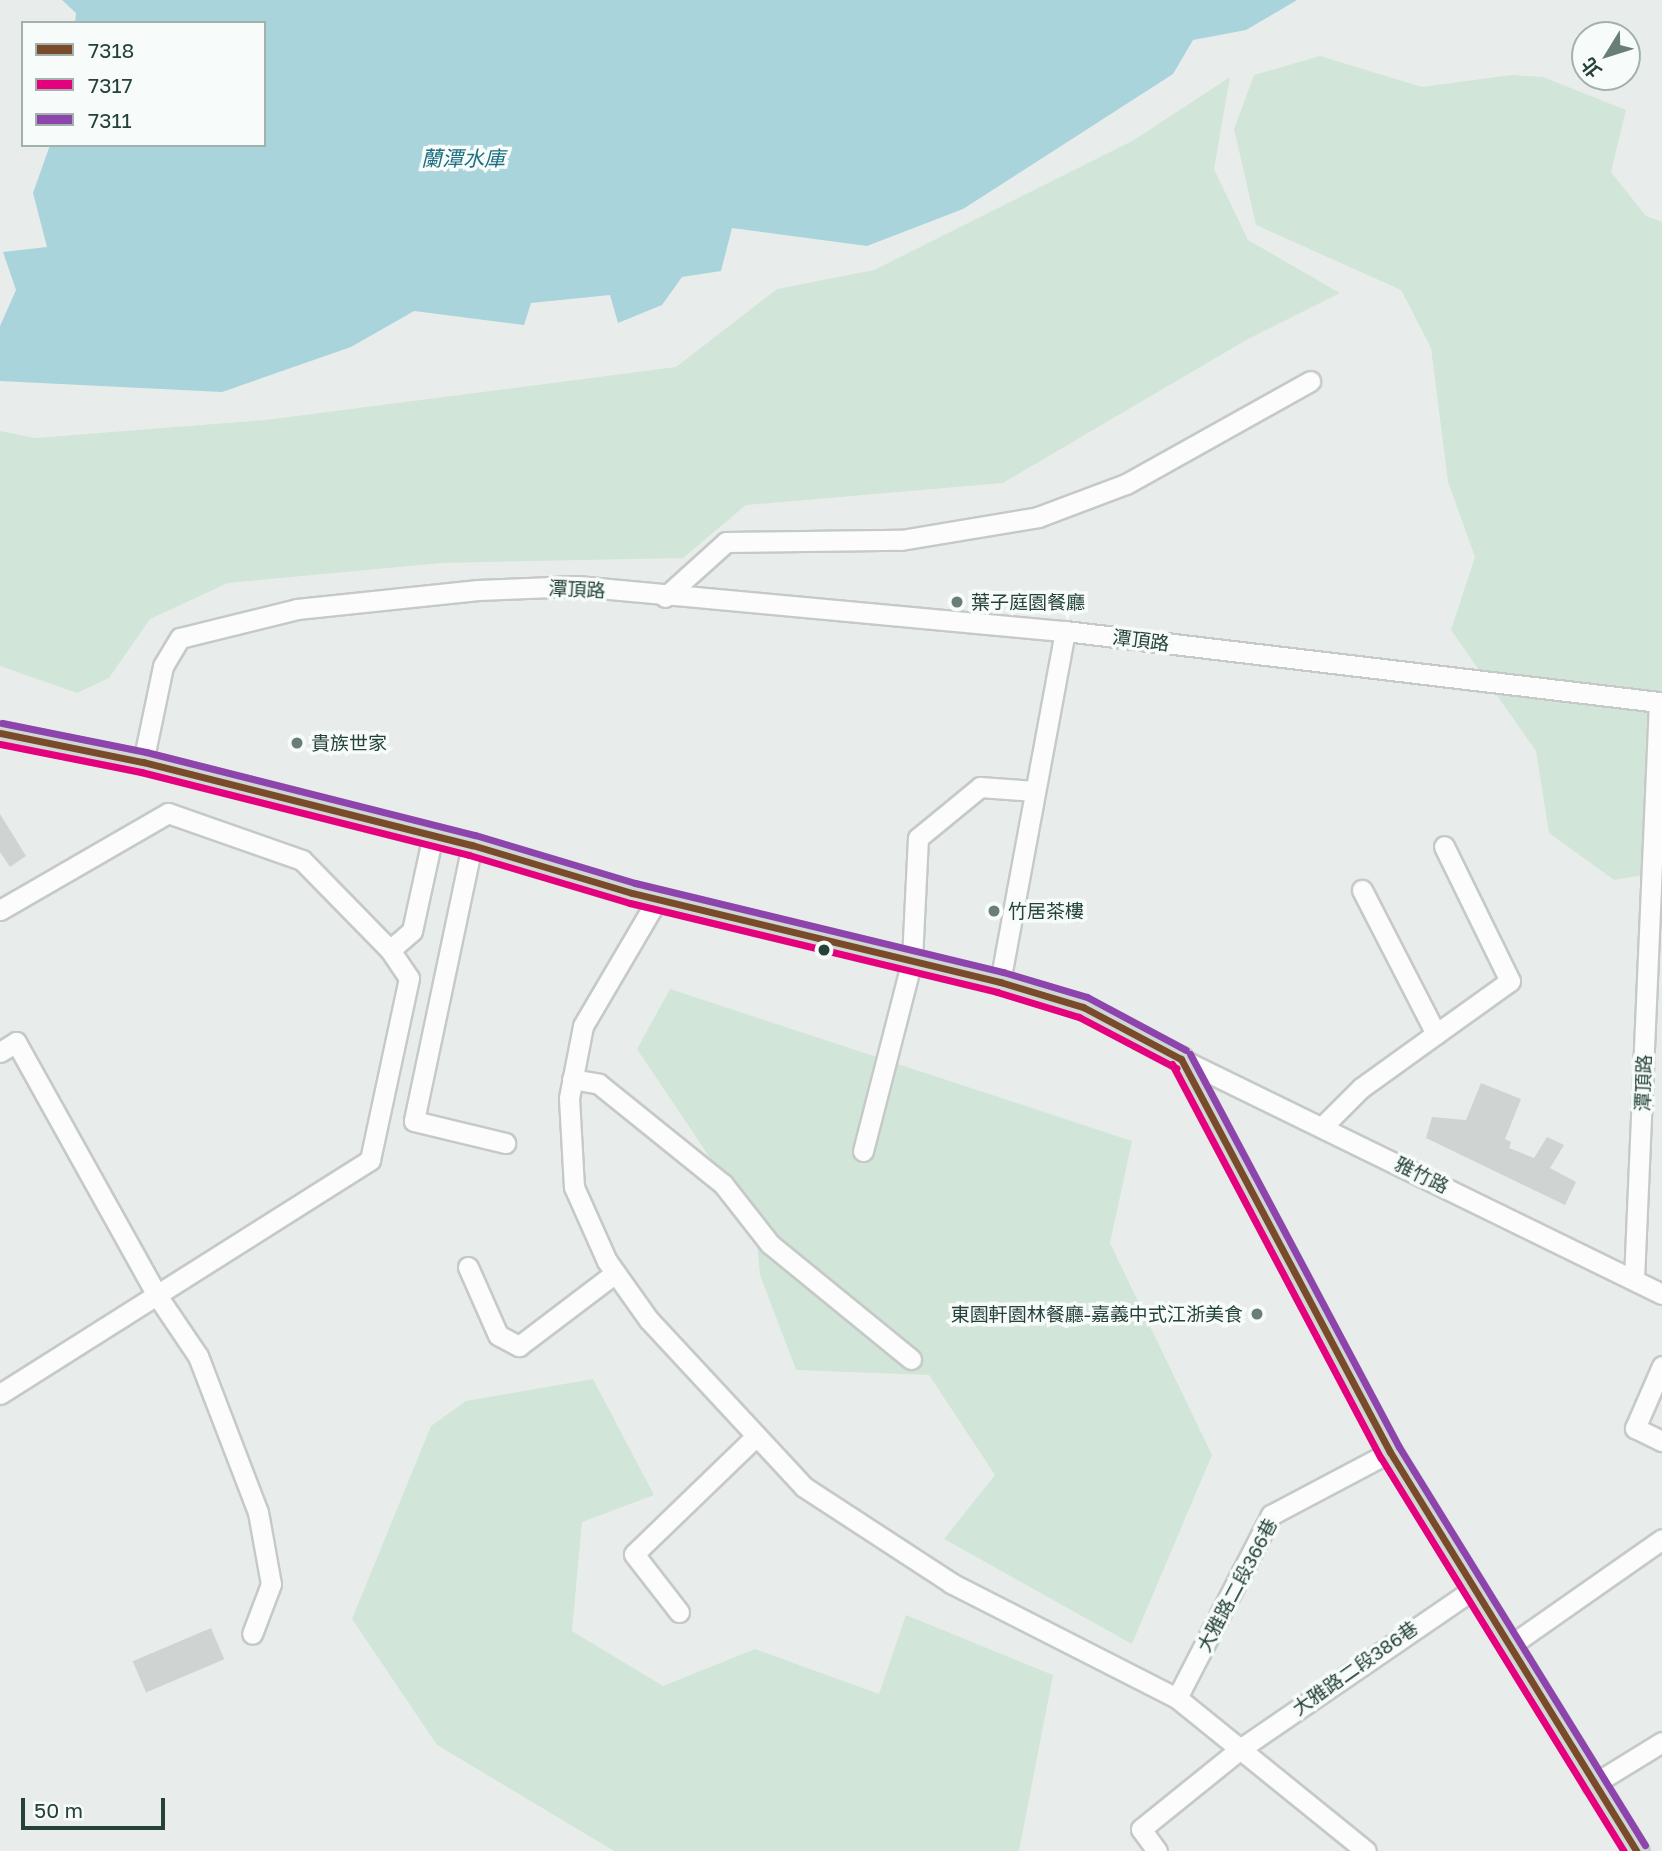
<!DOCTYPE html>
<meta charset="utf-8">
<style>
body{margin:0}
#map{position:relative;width:1662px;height:1851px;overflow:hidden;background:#e8edeb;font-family:"Golos Text","Noto Sans TC",sans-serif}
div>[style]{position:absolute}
.green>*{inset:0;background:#d1e6d8}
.water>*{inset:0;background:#a9d4db}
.building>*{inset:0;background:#cfd4d2;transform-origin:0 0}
.roads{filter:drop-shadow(2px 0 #c5cac8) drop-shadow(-2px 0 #c5cac8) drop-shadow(0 2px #c5cac8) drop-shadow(0 -2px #c5cac8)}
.minor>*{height:19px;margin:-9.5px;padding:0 9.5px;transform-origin:9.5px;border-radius:9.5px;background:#fcfcfc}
.major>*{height:23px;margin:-11.5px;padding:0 11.5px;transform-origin:11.5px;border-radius:11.5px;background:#cfd7d5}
.bus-1>*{height:7px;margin:-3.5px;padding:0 3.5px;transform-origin:3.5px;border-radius:3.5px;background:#7a4b2a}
.bus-2>*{height:7px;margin:-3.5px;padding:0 3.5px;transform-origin:3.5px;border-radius:3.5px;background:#e5007d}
.bus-3>*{height:7px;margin:-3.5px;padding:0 3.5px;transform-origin:3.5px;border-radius:3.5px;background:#8e44ad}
.dots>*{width:19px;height:19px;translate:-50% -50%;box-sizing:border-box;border:4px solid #f7fbf9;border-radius:50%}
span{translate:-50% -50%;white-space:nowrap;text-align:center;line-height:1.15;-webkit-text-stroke:7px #f7fbf9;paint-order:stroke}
.street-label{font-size:19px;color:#24423a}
.poi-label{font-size:19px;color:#24423a}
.left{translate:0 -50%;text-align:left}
.right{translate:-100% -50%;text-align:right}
.water-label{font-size:21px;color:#1c6f80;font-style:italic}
.legend{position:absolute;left:21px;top:21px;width:245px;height:126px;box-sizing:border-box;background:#f7fbf9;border:2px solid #a3b1ad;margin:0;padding:9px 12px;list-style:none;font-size:21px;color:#24423a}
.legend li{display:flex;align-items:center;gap:14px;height:35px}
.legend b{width:35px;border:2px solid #a3b1ad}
.north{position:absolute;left:1571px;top:21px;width:70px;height:70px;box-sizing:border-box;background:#f7fbf9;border:2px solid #a3b1ad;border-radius:50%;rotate:232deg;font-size:19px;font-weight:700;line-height:28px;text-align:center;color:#24423a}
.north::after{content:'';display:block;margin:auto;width:24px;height:32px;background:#697e78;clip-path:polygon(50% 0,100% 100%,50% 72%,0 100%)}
.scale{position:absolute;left:21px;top:1798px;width:144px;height:32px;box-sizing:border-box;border:4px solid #24423a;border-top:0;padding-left:9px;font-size:21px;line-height:24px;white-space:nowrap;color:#24423a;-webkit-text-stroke:5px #f7fbf9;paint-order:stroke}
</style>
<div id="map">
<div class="green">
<div style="clip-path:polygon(1320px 56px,1422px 87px,1511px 75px,1543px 77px,1626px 110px,1611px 172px,1646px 216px,1662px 222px,1662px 872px,1614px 880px,1549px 833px,1536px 751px,1451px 630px,1475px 557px,1448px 482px,1431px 348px,1401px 290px,1256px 225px,1234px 129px,1254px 75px)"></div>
<div style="clip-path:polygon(1230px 77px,1214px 169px,1248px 240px,1340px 293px,1248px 339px,1003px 483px,746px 505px,683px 558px,441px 563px,228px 583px,150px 619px,109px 678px,77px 693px,0 666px,0 431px,35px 438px,265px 420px,676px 367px,777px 289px,874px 270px,1134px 140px)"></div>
<div style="clip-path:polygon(670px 989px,1132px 1141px,1110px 1243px,1212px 1455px,1132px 1644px,944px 1539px,995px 1475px,929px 1375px,796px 1370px,760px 1275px,755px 1225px,637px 1049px)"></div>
<div style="clip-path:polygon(593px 1379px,654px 1495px,582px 1522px,572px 1631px,663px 1686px,755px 1649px,879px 1694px,906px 1615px,1053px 1675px,1019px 1851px,614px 1851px,437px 1745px,352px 1619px,431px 1426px,466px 1401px)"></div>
</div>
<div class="water">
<div style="clip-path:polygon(62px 0,1297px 0,1246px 30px,1193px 40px,1173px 74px,963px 209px,867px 246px,732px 228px,721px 271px,682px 277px,662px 305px,618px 323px,610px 295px,531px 303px,524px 325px,414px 311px,351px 347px,222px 392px,0 381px,0 326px,16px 290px,3px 252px,47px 247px,33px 193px,50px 145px,264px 145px,264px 23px,75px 23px,76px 13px)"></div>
</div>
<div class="building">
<div style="clip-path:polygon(0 814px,26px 856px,10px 867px,0 852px)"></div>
<div style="clip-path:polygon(1481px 1083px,1521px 1099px,1505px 1139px,1511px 1142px,1509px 1148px,1534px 1158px,1547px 1137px,1564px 1145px,1550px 1168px,1576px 1182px,1565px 1205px,1426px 1138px,1432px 1117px,1466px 1120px)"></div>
<div style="left:211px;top:1628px;width:34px;height:85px;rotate:67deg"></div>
</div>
<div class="roads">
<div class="minor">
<div style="left:665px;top:597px;width:82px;rotate:-42deg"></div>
<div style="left:726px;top:542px;width:175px;rotate:-0.7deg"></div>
<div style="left:901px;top:540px;width:139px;rotate:-9.5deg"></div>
<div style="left:1038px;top:517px;width:94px;rotate:-20.6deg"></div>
<div style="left:1126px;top:484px;width:211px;rotate:-29.2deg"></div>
<div style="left:143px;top:762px;width:98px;rotate:-78.2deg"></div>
<div style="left:163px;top:666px;width:33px;rotate:-59deg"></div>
<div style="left:180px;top:638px;width:121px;rotate:-13.9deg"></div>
<div style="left:297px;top:609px;width:182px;rotate:-6deg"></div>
<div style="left:478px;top:590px;width:99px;rotate:-2.3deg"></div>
<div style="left:577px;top:586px;width:490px;rotate:5.3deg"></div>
<div style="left:1065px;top:631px;width:598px;rotate:6.82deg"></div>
<div style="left:1659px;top:702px;width:578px;rotate:92.48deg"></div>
<div style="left:472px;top:845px;width:282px;rotate:101.9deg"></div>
<div style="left:414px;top:1121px;width:94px;rotate:13.6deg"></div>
<div style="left:658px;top:898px;width:148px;rotate:120.4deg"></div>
<div style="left:583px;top:1026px;width:73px;rotate:101deg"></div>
<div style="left:569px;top:1098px;width:89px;rotate:86.8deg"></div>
<div style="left:574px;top:1187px;width:81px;rotate:66deg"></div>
<div style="left:607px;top:1261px;width:72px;rotate:54.6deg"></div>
<div style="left:649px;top:1320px;width:228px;rotate:47.1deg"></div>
<div style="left:804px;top:1487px;width:176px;rotate:33.1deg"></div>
<div style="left:951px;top:1583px;width:254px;rotate:27deg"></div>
<div style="left:1177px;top:1698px;width:243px;rotate:39deg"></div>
<div style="left:0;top:910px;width:194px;rotate:-30deg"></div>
<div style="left:168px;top:813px;width:142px;rotate:19.3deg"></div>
<div style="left:302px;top:860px;width:126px;rotate:45.6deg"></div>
<div style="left:390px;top:950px;width:34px;rotate:56deg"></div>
<div style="left:409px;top:978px;width:186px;rotate:102.1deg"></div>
<div style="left:370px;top:1160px;width:438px;rotate:147.7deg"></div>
<div style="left:390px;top:950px;width:29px;rotate:-41deg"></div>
<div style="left:412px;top:931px;width:98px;rotate:-77.7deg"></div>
<div style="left:1000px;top:982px;width:357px;rotate:-79.5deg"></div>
<div style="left:1436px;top:1034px;width:91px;rotate:-35.6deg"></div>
<div style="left:1510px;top:981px;width:150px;rotate:-116.1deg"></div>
<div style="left:0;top:1052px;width:19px;rotate:-32deg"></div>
<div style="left:16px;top:1042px;width:288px;rotate:60.9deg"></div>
<div style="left:156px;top:1294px;width:75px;rotate:55.9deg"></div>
<div style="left:198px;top:1356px;width:167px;rotate:69deg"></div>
<div style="left:258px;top:1512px;width:73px;rotate:79.8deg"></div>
<div style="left:271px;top:1584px;width:53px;rotate:110.8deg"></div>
<div style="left:1181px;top:1059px;width:535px;rotate:26.04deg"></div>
<div style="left:572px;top:1079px;width:27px;rotate:10deg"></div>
<div style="left:599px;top:1084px;width:159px;rotate:38.9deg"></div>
<div style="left:723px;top:1184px;width:76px;rotate:51.9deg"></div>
<div style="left:770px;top:1244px;width:182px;rotate:39.2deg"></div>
<div style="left:1322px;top:1127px;width:55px;rotate:-45deg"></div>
<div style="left:1361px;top:1088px;width:92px;rotate:-35.8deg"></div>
<div style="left:1436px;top:1034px;width:162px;rotate:-117.2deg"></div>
<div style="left:863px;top:1151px;width:197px;rotate:-75.6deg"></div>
<div style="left:912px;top:960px;width:122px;rotate:-87.2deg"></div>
<div style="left:918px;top:838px;width:80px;rotate:-39.4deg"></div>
<div style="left:980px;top:787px;width:55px;rotate:4.2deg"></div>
<div style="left:468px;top:1267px;width:74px;rotate:66.2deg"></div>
<div style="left:498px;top:1335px;width:24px;rotate:28deg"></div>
<div style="left:519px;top:1346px;width:121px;rotate:-37.2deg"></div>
<div style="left:1662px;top:1366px;width:68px;rotate:113.5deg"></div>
<div style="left:1635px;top:1428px;width:30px;rotate:26deg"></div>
<div style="left:679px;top:1612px;width:73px;rotate:-127.8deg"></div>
<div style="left:634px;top:1554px;width:170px;rotate:-44deg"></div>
<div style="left:1508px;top:1647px;width:188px;rotate:-35deg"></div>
<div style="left:1177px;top:1698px;width:206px;rotate:-62.8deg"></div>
<div style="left:1271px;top:1515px;width:135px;rotate:-27.9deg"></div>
<div style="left:1592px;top:1785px;width:82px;rotate:-31.6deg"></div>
<div style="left:1157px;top:1851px;width:27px;rotate:-126deg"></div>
<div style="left:1141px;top:1829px;width:127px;rotate:-38.9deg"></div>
<div style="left:1240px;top:1749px;width:281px;rotate:-34.4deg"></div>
</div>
<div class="major">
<div style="left:0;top:733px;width:146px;rotate:11.5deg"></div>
<div style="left:143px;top:762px;width:339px;rotate:14.2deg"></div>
<div style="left:472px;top:845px;width:167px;rotate:16.7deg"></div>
<div style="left:632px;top:893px;width:379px;rotate:13.6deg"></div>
<div style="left:1000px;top:982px;width:87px;rotate:16.8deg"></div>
<div style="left:1083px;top:1007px;width:111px;rotate:28deg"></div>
<div style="left:1181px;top:1059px;width:445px;rotate:62deg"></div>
<div style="left:1390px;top:1452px;width:469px;rotate:58.3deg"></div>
</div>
</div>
<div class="bus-1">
<div style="left:0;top:733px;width:146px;rotate:11.5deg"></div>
<div style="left:143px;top:762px;width:339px;rotate:14.2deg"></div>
<div style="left:472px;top:845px;width:167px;rotate:16.7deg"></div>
<div style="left:632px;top:893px;width:379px;rotate:13.6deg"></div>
<div style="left:1000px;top:982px;width:87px;rotate:16.8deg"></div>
<div style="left:1083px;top:1007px;width:111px;rotate:28deg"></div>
<div style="left:1181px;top:1059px;width:445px;rotate:62deg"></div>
<div style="left:1390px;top:1452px;width:469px;rotate:58.3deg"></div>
</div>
<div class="bus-2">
<div style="left:0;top:744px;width:144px;rotate:11.2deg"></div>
<div style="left:141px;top:772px;width:338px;rotate:14.2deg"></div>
<div style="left:469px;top:855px;width:168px;rotate:16.6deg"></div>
<div style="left:630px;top:903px;width:378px;rotate:13.6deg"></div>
<div style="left:997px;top:992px;width:86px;rotate:17deg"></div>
<div style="left:1079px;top:1017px;width:110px;rotate:27.7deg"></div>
<div style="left:1172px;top:1064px;width:446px;rotate:62.1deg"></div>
<div style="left:1381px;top:1458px;width:462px;rotate:58.3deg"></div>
</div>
<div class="bus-3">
<div style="left:2px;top:723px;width:147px;rotate:11.4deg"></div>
<div style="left:146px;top:752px;width:339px;rotate:14.2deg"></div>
<div style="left:475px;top:835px;width:167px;rotate:16.7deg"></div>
<div style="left:635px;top:883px;width:379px;rotate:13.6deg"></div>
<div style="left:1003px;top:972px;width:88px;rotate:16.6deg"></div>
<div style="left:1087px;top:997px;width:112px;rotate:28.2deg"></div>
<div style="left:1190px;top:1054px;width:445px;rotate:62deg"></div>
<div style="left:1399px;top:1447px;width:468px;rotate:58.3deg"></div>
</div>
<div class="dots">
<div style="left:957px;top:602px;background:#697e78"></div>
<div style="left:297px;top:743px;background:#697e78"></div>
<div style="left:994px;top:911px;background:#697e78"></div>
<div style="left:824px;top:950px;background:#24423a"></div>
<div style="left:1257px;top:1314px;background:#697e78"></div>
</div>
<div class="street-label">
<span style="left:577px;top:589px;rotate:3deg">潭頂路</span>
<span style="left:1141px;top:640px;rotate:7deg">潭頂路</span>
<span style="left:1643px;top:1083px;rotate:-88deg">潭頂路</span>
<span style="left:1422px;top:1175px;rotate:26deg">雅竹路</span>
<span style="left:1237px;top:1585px;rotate:-62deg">大雅路二段366巷</span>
<span style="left:1355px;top:1668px;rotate:-35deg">大雅路二段386巷</span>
</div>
<div class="poi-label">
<span class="left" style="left:971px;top:602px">葉子庭園餐廳</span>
<span class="left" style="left:311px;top:743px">貴族世家</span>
<span class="left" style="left:1008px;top:911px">竹居茶樓</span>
<span class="right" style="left:1243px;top:1314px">東園軒園林餐廳-嘉義中式江浙美食</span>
</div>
<div class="water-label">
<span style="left:463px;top:158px">蘭潭水庫</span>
</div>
<ul class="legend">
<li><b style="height:9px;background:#7a4b2a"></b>7318</li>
<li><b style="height:9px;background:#e5007d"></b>7317</li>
<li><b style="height:9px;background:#8e44ad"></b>7311</li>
</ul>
<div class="north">北</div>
<div class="scale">50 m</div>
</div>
